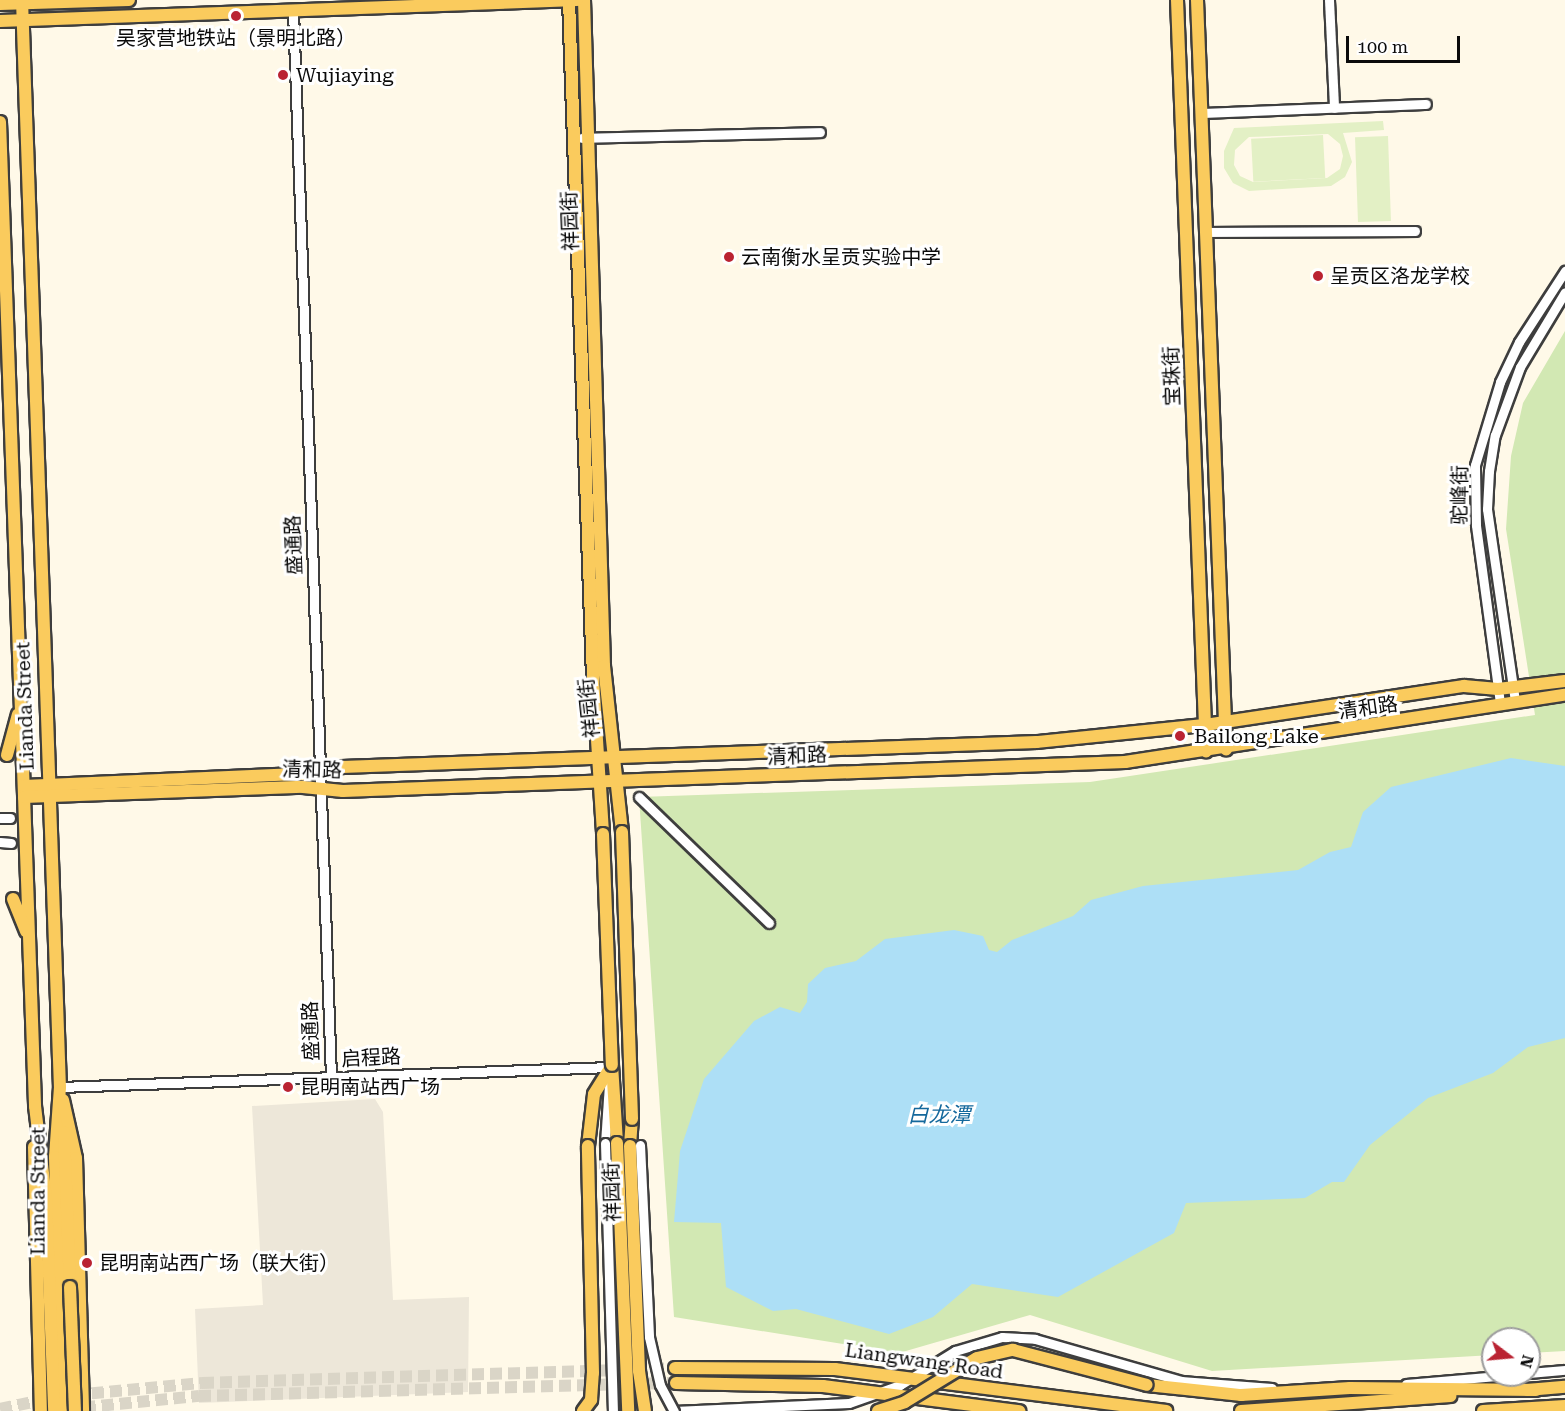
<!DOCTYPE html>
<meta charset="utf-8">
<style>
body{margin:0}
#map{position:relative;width:1565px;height:1411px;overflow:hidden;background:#fff9e8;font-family:"Roboto Serif","Noto Sans SC",serif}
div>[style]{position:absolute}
.green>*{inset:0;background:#d2e8b3}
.pitch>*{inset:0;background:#e3f0c5;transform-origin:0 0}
.plaza>*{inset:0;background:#ede7d9}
.water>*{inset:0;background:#addff6}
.major-tunnel>*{height:12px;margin-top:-6px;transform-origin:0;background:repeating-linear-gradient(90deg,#dad5c7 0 12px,transparent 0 18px)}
.roads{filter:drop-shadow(2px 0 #3e3e3e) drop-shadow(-2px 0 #3e3e3e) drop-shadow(0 2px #3e3e3e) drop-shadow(0 -2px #3e3e3e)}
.minor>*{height:9px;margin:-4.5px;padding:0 4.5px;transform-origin:4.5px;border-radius:4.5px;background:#fff}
.major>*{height:12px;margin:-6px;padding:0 6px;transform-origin:6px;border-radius:6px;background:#facb5d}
.bridges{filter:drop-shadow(2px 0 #3e3e3e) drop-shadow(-2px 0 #3e3e3e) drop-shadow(0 2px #3e3e3e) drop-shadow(0 -2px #3e3e3e)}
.minor-bridge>*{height:9px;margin:-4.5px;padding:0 4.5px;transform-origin:4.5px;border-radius:4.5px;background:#fff}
.major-bridge>*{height:12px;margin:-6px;padding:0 6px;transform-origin:6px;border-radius:6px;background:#facb5d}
.dots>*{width:16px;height:16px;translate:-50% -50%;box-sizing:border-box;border:3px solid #fff;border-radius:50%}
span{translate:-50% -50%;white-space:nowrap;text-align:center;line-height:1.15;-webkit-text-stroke:6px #fff;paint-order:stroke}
.poi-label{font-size:20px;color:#0b0b0b}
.left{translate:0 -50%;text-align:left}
.street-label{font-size:20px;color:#0b0b0b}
.water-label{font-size:21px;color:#14689c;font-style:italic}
.north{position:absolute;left:1481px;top:1327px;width:60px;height:60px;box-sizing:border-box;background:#fff;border:2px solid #9d9d9d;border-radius:50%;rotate:106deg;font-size:16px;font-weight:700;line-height:24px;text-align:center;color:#0b0b0b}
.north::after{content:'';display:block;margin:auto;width:21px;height:27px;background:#ba2332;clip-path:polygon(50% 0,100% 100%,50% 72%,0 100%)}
.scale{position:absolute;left:1346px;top:36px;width:114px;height:27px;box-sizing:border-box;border:3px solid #0b0b0b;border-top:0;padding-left:8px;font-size:18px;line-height:21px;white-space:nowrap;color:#0b0b0b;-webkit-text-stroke:4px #fff;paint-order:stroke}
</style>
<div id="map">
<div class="green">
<div style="clip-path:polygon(1565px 331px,1565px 1351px,1529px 1353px,1529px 1339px,1493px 1339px,1493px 1355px,1212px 1371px,1030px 1315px,899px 1353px,674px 1317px,639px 797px,1090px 782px,1535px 715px,1506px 529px,1511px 456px,1523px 403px)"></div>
</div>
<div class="pitch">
<div style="clip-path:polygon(evenodd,1383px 121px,1384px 130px,1343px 133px,1352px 162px,1345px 177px,1331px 186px,1249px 191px,1233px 183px,1224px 168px,1224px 151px,1234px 128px,1383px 121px,1328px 134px,1340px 144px,1343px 156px,1340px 169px,1327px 178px,1253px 182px,1240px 176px,1234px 165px,1235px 150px,1249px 137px,1328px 134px)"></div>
<div style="left:1323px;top:135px;width:43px;height:72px;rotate:87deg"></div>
<div style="left:1388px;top:136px;width:85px;height:33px;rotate:88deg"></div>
</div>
<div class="plaza">
<div style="clip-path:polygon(375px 1099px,383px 1112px,393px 1300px,469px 1297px,468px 1392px,199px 1403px,195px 1309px,263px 1305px,252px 1106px)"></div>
</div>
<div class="water">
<div style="clip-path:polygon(1511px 758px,1565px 766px,1565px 1038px,1528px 1047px,1493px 1073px,1428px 1098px,1370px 1145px,1344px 1182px,1332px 1182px,1305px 1198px,1186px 1203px,1174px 1233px,1058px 1297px,972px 1284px,933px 1317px,889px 1334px,796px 1309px,773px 1311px,726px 1287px,721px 1223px,674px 1222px,680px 1151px,704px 1079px,754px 1021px,780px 1007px,800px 1013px,807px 1002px,808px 984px,825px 968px,856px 961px,885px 939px,954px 930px,983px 936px,989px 950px,997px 952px,1012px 940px,1073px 916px,1091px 900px,1143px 886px,1298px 870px,1330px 852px,1351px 847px,1363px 812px,1391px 787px)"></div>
</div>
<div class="major-tunnel">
<div style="left:74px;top:1395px;width:129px;rotate:-5.4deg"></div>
<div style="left:202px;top:1383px;width:473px;rotate:-1.8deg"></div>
<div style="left:0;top:1409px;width:52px;rotate:-12.2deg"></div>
<div style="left:48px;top:1411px;width:152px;rotate:-5.7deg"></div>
<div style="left:199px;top:1396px;width:477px;rotate:-1.6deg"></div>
</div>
<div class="roads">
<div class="minor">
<div style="left:1329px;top:0;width:108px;rotate:87.3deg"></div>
<div style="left:293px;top:10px;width:1069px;rotate:87.96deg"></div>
<div style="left:1201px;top:113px;width:225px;rotate:-2.3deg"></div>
<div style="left:582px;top:138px;width:238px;rotate:-1.4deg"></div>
<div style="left:1206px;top:232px;width:209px;rotate:-0.3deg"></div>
<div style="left:1515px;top:701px;width:194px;rotate:-98.3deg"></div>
<div style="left:1487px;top:509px;width:38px;rotate:-87deg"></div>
<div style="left:1489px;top:471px;width:36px;rotate:-81deg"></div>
<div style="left:1495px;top:435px;width:72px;rotate:-69.8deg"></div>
<div style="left:1520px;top:367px;width:87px;rotate:-59deg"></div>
<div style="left:1500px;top:703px;width:180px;rotate:-97.7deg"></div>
<div style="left:1476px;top:525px;width:60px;rotate:-91deg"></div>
<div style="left:1475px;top:465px;width:87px;rotate:-73.2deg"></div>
<div style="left:1500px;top:382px;width:44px;rotate:-64.6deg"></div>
<div style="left:1519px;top:342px;width:85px;rotate:-57.1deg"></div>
<div style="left:639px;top:797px;width:181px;rotate:44.1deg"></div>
<div style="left:0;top:818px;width:10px"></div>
<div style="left:0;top:842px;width:11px;rotate:5deg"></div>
<div style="left:60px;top:1087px;width:552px;rotate:-2.08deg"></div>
<div style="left:605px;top:1143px;width:59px;rotate:-86.1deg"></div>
<div style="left:1529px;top:1373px;width:36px;rotate:-5deg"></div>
<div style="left:1406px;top:1384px;width:102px;rotate:-5deg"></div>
<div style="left:674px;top:1411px;width:175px;rotate:-2.6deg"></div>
<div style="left:849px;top:1403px;width:54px;rotate:-19.4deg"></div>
<div style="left:900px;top:1385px;width:65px;rotate:-31.7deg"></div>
<div style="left:955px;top:1351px;width:49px;rotate:-16.6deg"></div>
<div style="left:1002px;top:1337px;width:33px;rotate:3deg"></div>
<div style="left:1035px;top:1339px;width:152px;rotate:16deg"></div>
<div style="left:1181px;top:1381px;width:91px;rotate:4.4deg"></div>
</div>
<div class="major">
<div style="left:22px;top:0;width:1088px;rotate:88deg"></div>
<div style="left:60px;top:1087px;width:70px;rotate:94.1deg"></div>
<div style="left:55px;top:1157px;width:254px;rotate:88.2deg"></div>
<div style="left:569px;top:0;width:678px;rotate:87.97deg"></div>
<div style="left:593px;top:678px;width:156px;rotate:86.3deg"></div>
<div style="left:584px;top:0;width:666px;rotate:88.28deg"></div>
<div style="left:604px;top:666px;width:167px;rotate:83.8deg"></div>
<div style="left:1177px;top:0;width:752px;rotate:87.79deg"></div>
<div style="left:1197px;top:0;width:750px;rotate:87.78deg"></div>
<div style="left:0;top:4px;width:129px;rotate:-1.8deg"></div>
<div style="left:0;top:21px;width:577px;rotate:-2.08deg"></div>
<div style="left:0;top:122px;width:985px;rotate:87.96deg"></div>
<div style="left:35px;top:1106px;width:93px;rotate:83.2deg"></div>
<div style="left:46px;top:1198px;width:213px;rotate:87.8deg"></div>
<div style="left:7px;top:755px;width:42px;rotate:-75deg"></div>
<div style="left:24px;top:786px;width:279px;rotate:-2.5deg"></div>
<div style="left:303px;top:774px;width:40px;rotate:-10deg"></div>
<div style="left:342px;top:767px;width:695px;rotate:-2.06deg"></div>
<div style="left:1037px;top:742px;width:169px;rotate:-5.8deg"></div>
<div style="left:1205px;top:725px;width:262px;rotate:-8.6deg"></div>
<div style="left:1464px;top:686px;width:34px;rotate:5deg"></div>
<div style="left:1498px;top:689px;width:67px;rotate:-6.8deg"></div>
<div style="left:24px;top:797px;width:279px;rotate:-2.1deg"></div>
<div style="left:303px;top:787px;width:40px;rotate:5.7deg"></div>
<div style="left:343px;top:791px;width:783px;rotate:-2.12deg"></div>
<div style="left:1125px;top:762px;width:445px;rotate:-8.7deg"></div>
<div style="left:13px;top:899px;width:35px;rotate:68deg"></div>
<div style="left:612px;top:1065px;width:78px;rotate:86.3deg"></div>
<div style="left:63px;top:1100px;width:59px;rotate:77.4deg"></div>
<div style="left:76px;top:1158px;width:253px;rotate:88.4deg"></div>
<div style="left:64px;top:1132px;width:155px;rotate:87.8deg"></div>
<div style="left:588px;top:1146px;width:52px;rotate:-83.4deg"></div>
<div style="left:594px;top:1094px;width:34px;rotate:-58deg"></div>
<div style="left:630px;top:1146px;width:27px;rotate:-86deg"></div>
<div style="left:34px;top:1147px;width:264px;rotate:88.5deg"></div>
<div style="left:675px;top:1368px;width:160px;rotate:0.4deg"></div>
<div style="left:835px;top:1369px;width:334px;rotate:7.2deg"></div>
<div style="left:676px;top:1383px;width:147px;rotate:1.2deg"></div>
<div style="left:823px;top:1386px;width:198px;rotate:7.3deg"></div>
<div style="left:1147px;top:1385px;width:95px;rotate:6.1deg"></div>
<div style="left:1241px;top:1395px;width:109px;rotate:-3.7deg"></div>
<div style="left:1350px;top:1388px;width:186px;rotate:0.6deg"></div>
<div style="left:1527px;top:1390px;width:38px;rotate:-5deg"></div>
<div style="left:1241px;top:1411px;width:210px;rotate:-4.1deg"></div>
<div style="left:1483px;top:1411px;width:82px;rotate:-3.5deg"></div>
</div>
</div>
<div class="bridges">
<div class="minor-bridge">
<div style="left:605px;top:1143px;width:268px;rotate:88.3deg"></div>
<div style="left:640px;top:1145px;width:192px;rotate:87.3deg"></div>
<div style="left:649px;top:1337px;width:49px;rotate:77.1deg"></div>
<div style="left:660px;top:1385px;width:30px;rotate:62deg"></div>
</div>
<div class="major-bridge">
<div style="left:622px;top:832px;width:287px;rotate:88deg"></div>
<div style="left:603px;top:834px;width:231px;rotate:87.8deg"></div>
<div style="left:617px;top:1143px;width:268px;rotate:87.6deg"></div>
<div style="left:630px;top:1146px;width:225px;rotate:87.7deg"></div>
<div style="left:639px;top:1371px;width:40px;rotate:81.5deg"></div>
<div style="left:70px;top:1287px;width:124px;rotate:87.7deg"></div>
<div style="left:583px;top:1411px;width:14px;rotate:-54deg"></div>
<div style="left:591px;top:1400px;width:27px;rotate:-86deg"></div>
<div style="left:593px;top:1373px;width:227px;rotate:-91.3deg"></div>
<div style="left:878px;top:1411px;width:28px;rotate:-18deg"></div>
<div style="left:905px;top:1402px;width:84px;rotate:-31.4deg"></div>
<div style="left:977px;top:1358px;width:37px;rotate:-13deg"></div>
<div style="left:1013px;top:1350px;width:138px;rotate:14.6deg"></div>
</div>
</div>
<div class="dots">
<div style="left:236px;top:16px;background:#ba2332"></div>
<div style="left:283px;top:75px;background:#ba2332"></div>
<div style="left:729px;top:257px;background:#ba2332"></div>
<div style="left:1318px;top:276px;background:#ba2332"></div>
<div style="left:1180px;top:736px;background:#ba2332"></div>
<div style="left:288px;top:1087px;background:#ba2332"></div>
<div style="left:87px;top:1263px;background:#ba2332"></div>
</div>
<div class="poi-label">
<span style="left:236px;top:38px">吴家营地铁站（景明北路）</span>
<span class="left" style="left:296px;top:75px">Wujiaying</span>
<span class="left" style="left:741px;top:257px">云南衡水呈贡实验中学</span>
<span class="left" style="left:1330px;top:276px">呈贡区洛龙学校</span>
<span class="left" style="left:1194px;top:736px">Bailong Lake</span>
<span class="left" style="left:300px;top:1087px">昆明南站西广场</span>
<span class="left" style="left:99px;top:1263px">昆明南站西广场（联大街）</span>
</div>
<div class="street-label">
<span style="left:570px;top:221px;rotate:-92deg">祥园街</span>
<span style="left:1172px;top:376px;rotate:-92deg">宝珠街</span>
<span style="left:1460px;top:495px;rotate:-90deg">驼峰街</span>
<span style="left:294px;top:545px;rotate:-92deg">盛通路</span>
<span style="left:25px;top:706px;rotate:-92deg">Lianda Street</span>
<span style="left:589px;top:708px;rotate:-96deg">祥园街</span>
<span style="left:1368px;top:708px;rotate:-8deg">清和路</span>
<span style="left:797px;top:756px;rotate:-2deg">清和路</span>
<span style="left:312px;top:770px;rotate:2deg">清和路</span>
<span style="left:311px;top:1031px;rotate:-92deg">盛通路</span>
<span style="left:371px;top:1058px;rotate:-3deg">启程路</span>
<span style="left:38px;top:1191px;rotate:-90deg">Lianda Street</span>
<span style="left:612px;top:1192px;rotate:-92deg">祥园街</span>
<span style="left:924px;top:1361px;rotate:8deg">Liangwang Road</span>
</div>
<div class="water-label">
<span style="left:939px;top:1115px">白龙潭</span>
</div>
<div class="north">N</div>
<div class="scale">100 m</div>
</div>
